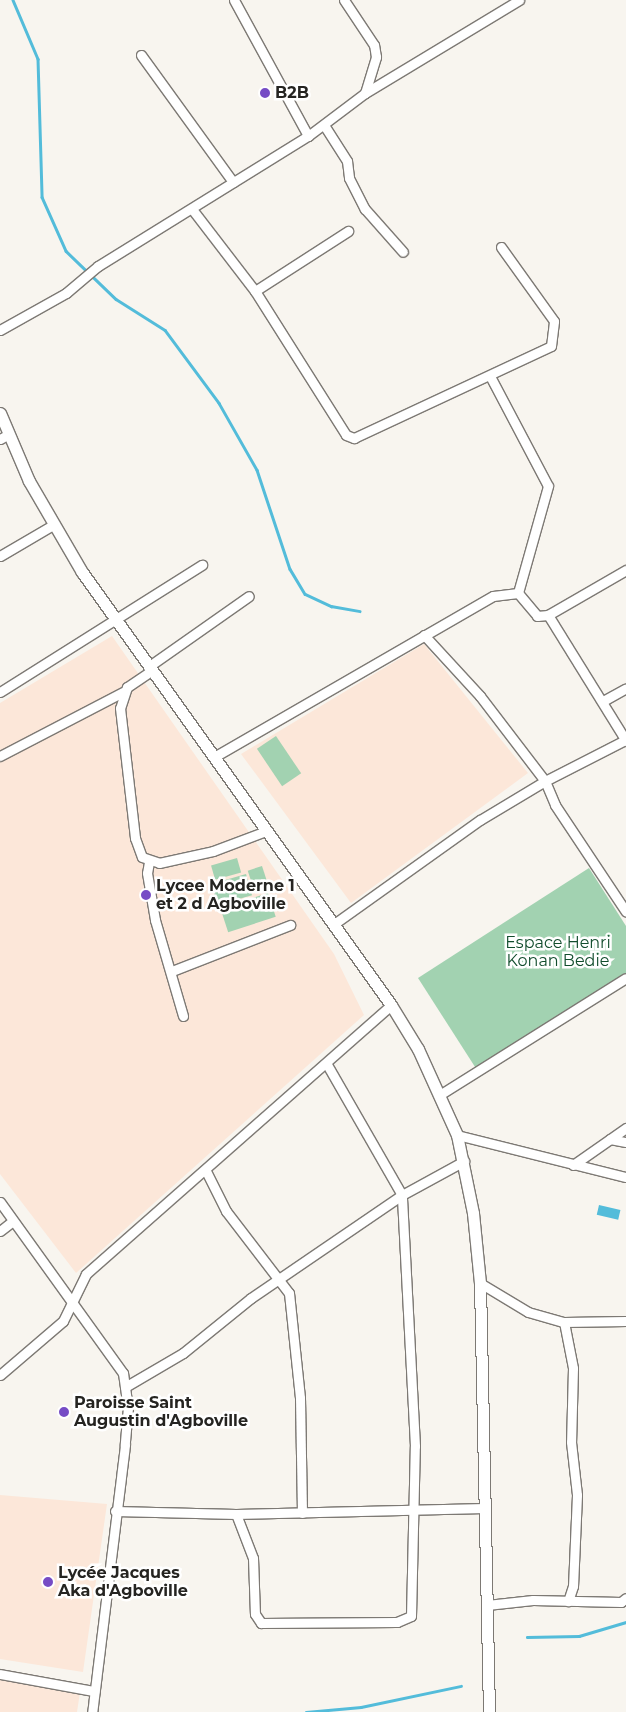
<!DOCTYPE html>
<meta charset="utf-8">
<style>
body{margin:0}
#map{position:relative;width:626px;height:1712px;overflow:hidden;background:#f8f5ef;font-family:Montserrat,sans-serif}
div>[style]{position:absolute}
.education>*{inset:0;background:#fce7d9}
.green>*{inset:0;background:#a2d2b1;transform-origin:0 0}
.water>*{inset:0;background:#53bcda;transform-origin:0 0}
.stream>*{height:2.5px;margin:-1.25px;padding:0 1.25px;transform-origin:1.25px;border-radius:1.25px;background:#53bcda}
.roads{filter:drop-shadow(1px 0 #7d7974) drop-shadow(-1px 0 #7d7974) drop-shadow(0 1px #7d7974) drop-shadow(0 -1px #7d7974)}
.minor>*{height:9px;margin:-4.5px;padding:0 4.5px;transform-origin:4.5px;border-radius:4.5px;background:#fff}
.major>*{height:11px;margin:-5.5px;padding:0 5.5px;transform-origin:5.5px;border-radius:5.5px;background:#fff}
.dots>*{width:14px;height:14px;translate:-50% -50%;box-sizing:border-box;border:2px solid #fff;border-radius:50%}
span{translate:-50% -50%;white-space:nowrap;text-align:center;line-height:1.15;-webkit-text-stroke:5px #fff;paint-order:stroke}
.poi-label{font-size:16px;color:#252421;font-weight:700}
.left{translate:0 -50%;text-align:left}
.park-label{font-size:16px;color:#124d2d}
</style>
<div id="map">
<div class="education">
<div style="clip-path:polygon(112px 636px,334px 954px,364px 1015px,76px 1273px,0 1174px,0 703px)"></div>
<div style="clip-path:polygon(424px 644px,528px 773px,351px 903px,241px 754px)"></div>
<div style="clip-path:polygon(0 1495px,107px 1504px,83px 1672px,0 1659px)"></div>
<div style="clip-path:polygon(0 1680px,80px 1692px,77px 1712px,0 1712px)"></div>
</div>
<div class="green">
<div style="left:276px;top:736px;width:45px;height:23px;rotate:56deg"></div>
<div style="left:237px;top:858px;width:15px;height:27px;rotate:74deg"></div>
<div style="left:262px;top:866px;width:23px;height:15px;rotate:72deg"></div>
<div style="clip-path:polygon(589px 868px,626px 926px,626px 973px,477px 1070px,418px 978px)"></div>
<div style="left:246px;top:874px;width:22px;height:36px;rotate:74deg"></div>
<div style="left:268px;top:893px;width:25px;height:50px;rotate:72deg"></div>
</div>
<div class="water">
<div style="left:599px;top:1205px;width:22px;height:10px;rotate:13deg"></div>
</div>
<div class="stream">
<div style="left:13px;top:0;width:64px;rotate:67deg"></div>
<div style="left:38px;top:59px;width:138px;rotate:88.3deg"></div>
<div style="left:42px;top:197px;width:59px;rotate:66deg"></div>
<div style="left:66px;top:251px;width:30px;rotate:44deg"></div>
<div style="left:92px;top:276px;width:33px;rotate:44deg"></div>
<div style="left:116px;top:299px;width:58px;rotate:32.3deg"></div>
<div style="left:165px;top:330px;width:91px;rotate:53.5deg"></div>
<div style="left:219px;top:403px;width:77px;rotate:60.4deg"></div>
<div style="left:257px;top:470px;width:104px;rotate:71.6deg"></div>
<div style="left:290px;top:569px;width:29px;rotate:59deg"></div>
<div style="left:305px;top:594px;width:29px;rotate:25deg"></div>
<div style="left:331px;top:606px;width:29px;rotate:10deg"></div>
<div style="left:527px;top:1637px;width:52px;rotate:-1.1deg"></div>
<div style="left:579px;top:1636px;width:49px;rotate:-16.6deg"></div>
<div style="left:306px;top:1712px;width:55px;rotate:-5.2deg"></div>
<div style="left:361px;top:1707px;width:102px;rotate:-11.9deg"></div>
</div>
<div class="roads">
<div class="minor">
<div style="left:234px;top:0;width:155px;rotate:61.4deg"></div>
<div style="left:141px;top:55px;width:157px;rotate:54.1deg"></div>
<div style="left:365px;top:93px;width:180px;rotate:-31.1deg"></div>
<div style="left:324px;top:125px;width:43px;rotate:57.4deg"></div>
<div style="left:347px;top:161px;width:17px;rotate:83deg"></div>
<div style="left:349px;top:178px;width:35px;rotate:63deg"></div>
<div style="left:365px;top:209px;width:57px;rotate:48.5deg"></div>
<div style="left:192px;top:209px;width:103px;rotate:52.5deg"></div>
<div style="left:255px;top:291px;width:170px;rotate:57.7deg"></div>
<div style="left:346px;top:435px;width:9px;rotate:21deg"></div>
<div style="left:354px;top:438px;width:217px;rotate:-25deg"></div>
<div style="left:551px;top:346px;width:25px;rotate:-83deg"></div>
<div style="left:554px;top:321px;width:91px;rotate:-125.6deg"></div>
<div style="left:255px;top:291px;width:111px;rotate:-32.8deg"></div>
<div style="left:0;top:330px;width:76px;rotate:-29.3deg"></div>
<div style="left:66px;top:293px;width:42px;rotate:-40.2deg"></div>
<div style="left:98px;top:266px;width:247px;rotate:-31.8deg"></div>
<div style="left:308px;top:136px;width:71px;rotate:-37deg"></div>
<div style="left:365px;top:93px;width:38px;rotate:-73deg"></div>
<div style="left:376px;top:57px;width:12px;rotate:-99deg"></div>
<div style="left:374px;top:45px;width:54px;rotate:-123.7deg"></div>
<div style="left:490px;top:376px;width:124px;rotate:62.2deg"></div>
<div style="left:548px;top:486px;width:111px;rotate:105.7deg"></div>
<div style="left:0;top:439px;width:10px;rotate:-29deg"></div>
<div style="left:0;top:556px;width:61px;rotate:-30.3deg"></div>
<div style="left:548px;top:615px;width:148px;rotate:58.2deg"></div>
<div style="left:424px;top:635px;width:83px;rotate:47.4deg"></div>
<div style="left:480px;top:696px;width:107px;rotate:52.6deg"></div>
<div style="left:545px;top:781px;width:90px;rotate:-27.1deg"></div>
<div style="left:148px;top:667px;width:123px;rotate:-35.1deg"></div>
<div style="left:151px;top:671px;width:29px;rotate:146deg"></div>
<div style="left:127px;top:687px;width:22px;rotate:108deg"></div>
<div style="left:120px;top:708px;width:131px;rotate:83.4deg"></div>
<div style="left:135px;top:838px;width:20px;rotate:70deg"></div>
<div style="left:142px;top:857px;width:18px;rotate:19deg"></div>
<div style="left:159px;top:863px;width:55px;rotate:-12.5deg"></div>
<div style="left:213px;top:851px;width:57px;rotate:-20.7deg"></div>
<div style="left:0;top:692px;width:239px;rotate:-32.2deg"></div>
<div style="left:603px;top:701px;width:26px;rotate:-29deg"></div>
<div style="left:0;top:756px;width:139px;rotate:-27.5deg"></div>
<div style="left:214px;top:757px;width:322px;rotate:-30deg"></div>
<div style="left:493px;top:596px;width:25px;rotate:-7deg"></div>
<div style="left:518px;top:593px;width:30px;rotate:50deg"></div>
<div style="left:537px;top:616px;width:11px;rotate:-5deg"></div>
<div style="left:548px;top:615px;width:90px;rotate:-30deg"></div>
<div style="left:149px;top:862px;width:11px;rotate:100deg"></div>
<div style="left:147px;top:873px;width:48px;rotate:80.3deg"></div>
<div style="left:155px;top:920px;width:100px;rotate:73.7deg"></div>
<div style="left:334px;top:924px;width:179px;rotate:-35.5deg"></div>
<div style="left:480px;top:820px;width:76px;rotate:-31deg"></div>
<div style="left:545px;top:781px;width:26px;rotate:67deg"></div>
<div style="left:555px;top:805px;width:128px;rotate:56.4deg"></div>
<div style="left:172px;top:971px;width:127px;rotate:-21.3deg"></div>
<div style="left:441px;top:1094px;width:218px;rotate:-32.1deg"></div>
<div style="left:457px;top:1135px;width:174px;rotate:14deg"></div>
<div style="left:610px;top:1139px;width:16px;rotate:11deg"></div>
<div style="left:573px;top:1165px;width:65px;rotate:-34.9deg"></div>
<div style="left:206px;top:1171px;width:45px;rotate:63.4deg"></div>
<div style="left:226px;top:1211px;width:103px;rotate:52.5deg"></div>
<div style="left:289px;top:1293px;width:106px;rotate:84deg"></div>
<div style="left:300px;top:1398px;width:115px;rotate:89deg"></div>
<div style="left:0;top:1202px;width:211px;rotate:54.3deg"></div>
<div style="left:123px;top:1373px;width:34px;rotate:82deg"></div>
<div style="left:128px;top:1407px;width:38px;rotate:95deg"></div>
<div style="left:125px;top:1445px;width:269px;rotate:97deg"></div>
<div style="left:0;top:1231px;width:16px;rotate:-38deg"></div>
<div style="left:480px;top:1283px;width:56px;rotate:31.1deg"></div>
<div style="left:528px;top:1312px;width:37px;rotate:16deg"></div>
<div style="left:564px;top:1322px;width:62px;rotate:-0.9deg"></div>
<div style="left:564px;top:1322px;width:47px;rotate:78.9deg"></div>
<div style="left:573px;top:1368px;width:74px;rotate:91.5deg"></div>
<div style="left:571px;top:1442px;width:53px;rotate:83.5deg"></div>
<div style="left:577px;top:1495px;width:91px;rotate:92.5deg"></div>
<div style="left:573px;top:1586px;width:16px;rotate:108deg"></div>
<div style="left:0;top:1375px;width:83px;rotate:-40.6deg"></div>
<div style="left:63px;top:1321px;width:52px;rotate:-63.9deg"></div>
<div style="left:86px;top:1274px;width:407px;rotate:-41.4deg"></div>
<div style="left:125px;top:1387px;width:67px;rotate:-30.4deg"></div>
<div style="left:183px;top:1353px;width:87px;rotate:-39deg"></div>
<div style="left:251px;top:1298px;width:183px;rotate:-34.3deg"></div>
<div style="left:402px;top:1195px;width:71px;rotate:-28.7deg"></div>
<div style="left:115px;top:1511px;width:121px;rotate:1.4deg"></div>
<div style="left:236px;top:1514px;width:249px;rotate:-1.4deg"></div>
<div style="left:236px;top:1514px;width:47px;rotate:68.9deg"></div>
<div style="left:253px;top:1558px;width:56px;rotate:88deg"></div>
<div style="left:255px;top:1614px;width:11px;rotate:56deg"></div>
<div style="left:261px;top:1623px;width:136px;rotate:-0.4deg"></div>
<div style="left:397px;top:1622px;width:15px;rotate:-23deg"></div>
<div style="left:411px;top:1616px;width:170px;rotate:-88.7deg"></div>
<div style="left:415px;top:1446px;width:251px;rotate:-93deg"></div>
<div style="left:402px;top:1195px;width:152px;rotate:-119.9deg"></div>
<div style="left:487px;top:1605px;width:46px;rotate:-6.2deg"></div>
<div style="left:533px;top:1600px;width:88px;rotate:1.3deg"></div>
<div style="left:621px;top:1602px;width:6px;rotate:-39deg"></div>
<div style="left:0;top:1674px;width:96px;rotate:10.3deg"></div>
</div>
<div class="major">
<div style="left:0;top:413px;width:74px;rotate:66.9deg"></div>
<div style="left:29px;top:481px;width:105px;rotate:59.8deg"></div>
<div style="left:82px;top:572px;width:532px;rotate:54.49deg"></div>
<div style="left:391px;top:1005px;width:52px;rotate:58.5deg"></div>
<div style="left:418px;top:1049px;width:94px;rotate:65.6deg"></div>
<div style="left:457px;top:1135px;width:80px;rotate:78.4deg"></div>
<div style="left:473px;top:1213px;width:70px;rotate:84.3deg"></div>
<div style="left:480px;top:1283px;width:429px;rotate:88.8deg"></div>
</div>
</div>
<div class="dots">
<div style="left:265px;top:93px;background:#764cc5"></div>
<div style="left:146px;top:895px;background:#764cc5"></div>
<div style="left:64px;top:1412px;background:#764cc5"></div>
<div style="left:48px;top:1582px;background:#764cc5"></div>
</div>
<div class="poi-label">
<span class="left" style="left:275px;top:93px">B2B</span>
<span class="left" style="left:156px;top:895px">Lycee Moderne 1<br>et 2 d Agboville</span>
<span class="left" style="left:74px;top:1412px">Paroisse Saint<br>Augustin d'Agboville</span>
<span class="left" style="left:58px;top:1582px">Lycée Jacques<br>Aka d'Agboville</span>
</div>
<div class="park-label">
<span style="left:558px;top:952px">Espace Henri<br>Konan Bedie</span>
</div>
</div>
